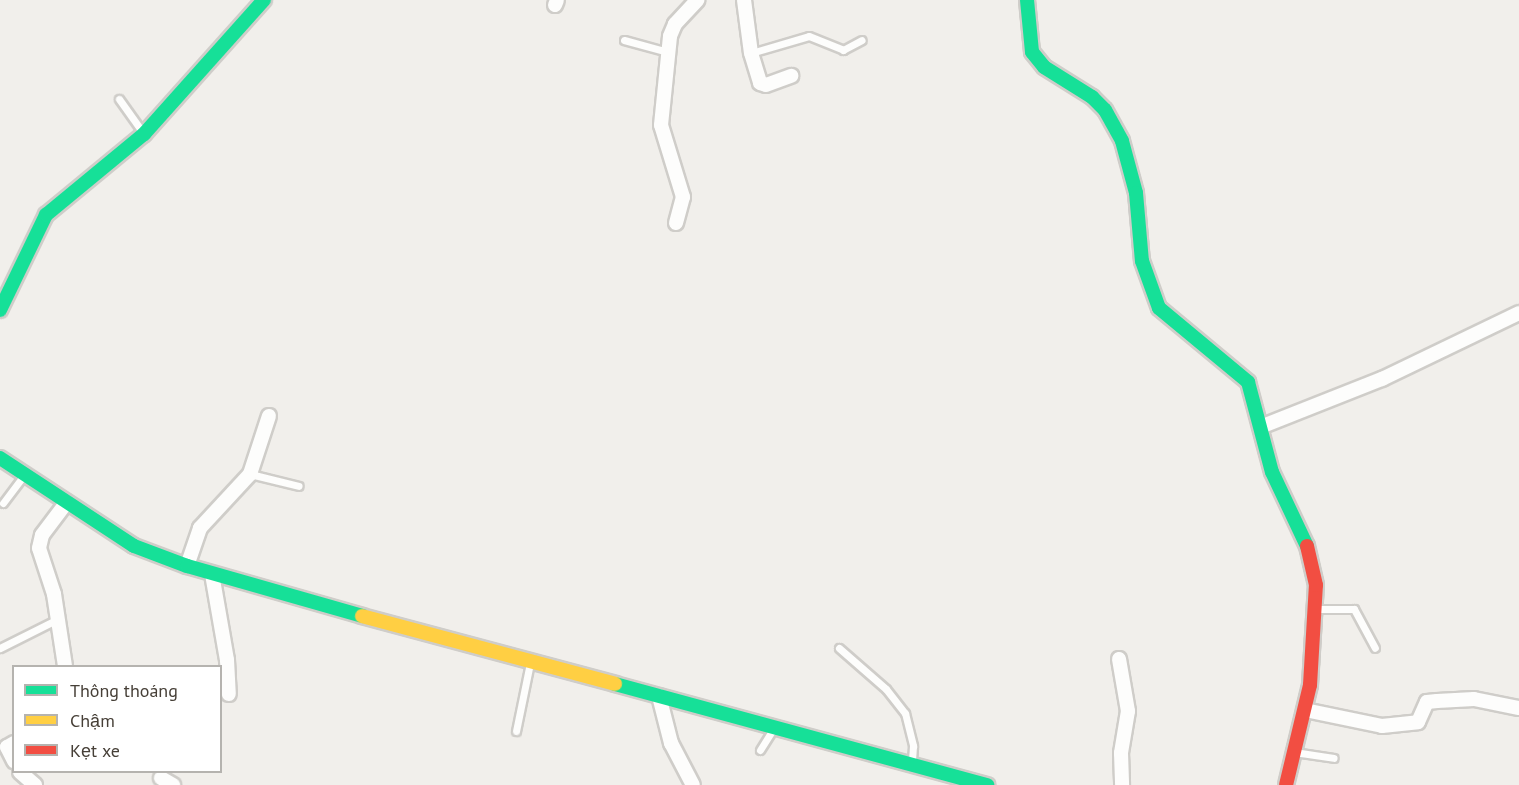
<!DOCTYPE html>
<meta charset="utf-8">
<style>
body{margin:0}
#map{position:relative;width:1519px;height:785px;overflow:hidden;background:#f1efeb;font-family:"PT Sans",sans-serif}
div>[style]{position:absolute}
.roads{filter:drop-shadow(2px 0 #cfcdc9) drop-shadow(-2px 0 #cfcdc9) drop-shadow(0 2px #cfcdc9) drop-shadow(0 -2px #cfcdc9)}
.lane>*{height:7px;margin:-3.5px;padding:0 3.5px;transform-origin:3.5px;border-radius:3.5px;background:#fdfdfc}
.street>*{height:14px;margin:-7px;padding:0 7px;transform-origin:7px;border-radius:7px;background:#fdfdfc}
.fast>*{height:14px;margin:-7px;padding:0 7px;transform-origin:7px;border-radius:7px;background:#16e098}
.slow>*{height:14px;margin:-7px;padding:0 7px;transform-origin:7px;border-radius:7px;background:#ffcf43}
.jam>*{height:14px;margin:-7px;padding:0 7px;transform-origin:7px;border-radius:7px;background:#f24e42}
span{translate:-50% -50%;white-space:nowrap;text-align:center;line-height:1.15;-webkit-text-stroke:5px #fff;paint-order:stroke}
.legend{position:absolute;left:12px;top:665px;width:210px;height:108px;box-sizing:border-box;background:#fff;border:2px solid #b5b3af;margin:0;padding:8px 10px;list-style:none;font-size:18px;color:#474038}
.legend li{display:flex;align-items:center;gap:12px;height:30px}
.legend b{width:30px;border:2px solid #b5b3af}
</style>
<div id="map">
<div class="roads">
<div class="lane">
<div style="left:624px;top:40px;width:46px;rotate:15.3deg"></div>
<div style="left:751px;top:53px;width:60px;rotate:-16.3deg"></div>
<div style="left:809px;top:36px;width:37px;rotate:22deg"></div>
<div style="left:843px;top:50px;width:21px;rotate:-28deg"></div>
<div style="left:119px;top:99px;width:43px;rotate:54.5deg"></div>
<div style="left:250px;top:474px;width:50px;rotate:13.8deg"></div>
<div style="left:3px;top:503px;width:34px;rotate:-53deg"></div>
<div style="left:1317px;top:609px;width:37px"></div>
<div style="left:1354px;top:609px;width:44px;rotate:61.7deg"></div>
<div style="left:0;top:648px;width:65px;rotate:-26.6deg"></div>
<div style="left:839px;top:648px;width:62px;rotate:41.1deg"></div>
<div style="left:886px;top:689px;width:31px;rotate:52deg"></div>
<div style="left:905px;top:713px;width:34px;rotate:76deg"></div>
<div style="left:913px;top:746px;width:16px;rotate:94deg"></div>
<div style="left:516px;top:731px;width:69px;rotate:-78.4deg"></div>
<div style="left:760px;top:750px;width:25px;rotate:-58deg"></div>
<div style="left:1294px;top:752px;width:40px;rotate:8.5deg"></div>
</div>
<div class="street">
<div style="left:744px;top:0;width:53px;rotate:82.5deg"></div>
<div style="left:751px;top:53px;width:31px;rotate:73deg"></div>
<div style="left:760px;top:83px;width:6px;rotate:18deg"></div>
<div style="left:766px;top:85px;width:27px;rotate:-20deg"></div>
<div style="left:555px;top:5px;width:5px;rotate:-68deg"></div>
<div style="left:676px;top:223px;width:27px;rotate:-75deg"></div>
<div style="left:683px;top:197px;width:75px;rotate:-107deg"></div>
<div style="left:661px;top:125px;width:89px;rotate:-84.2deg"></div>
<div style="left:670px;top:36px;width:13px;rotate:-67deg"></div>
<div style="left:675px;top:24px;width:33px;rotate:-47deg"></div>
<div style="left:1263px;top:426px;width:128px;rotate:-21.6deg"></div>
<div style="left:1382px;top:379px;width:152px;rotate:-25.7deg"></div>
<div style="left:187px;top:566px;width:40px;rotate:-71.1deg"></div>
<div style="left:200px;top:528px;width:74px;rotate:-47.2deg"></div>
<div style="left:250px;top:474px;width:61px;rotate:-71.9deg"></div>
<div style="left:212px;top:574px;width:87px;rotate:80.1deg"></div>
<div style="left:227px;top:660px;width:34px;rotate:87deg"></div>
<div style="left:1119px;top:659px;width:53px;rotate:80.2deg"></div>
<div style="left:1128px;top:711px;width:43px;rotate:99.5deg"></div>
<div style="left:1121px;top:753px;width:32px;rotate:88deg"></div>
<div style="left:65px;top:666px;width:73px;rotate:-98.7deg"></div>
<div style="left:54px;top:594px;width:48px;rotate:-108.1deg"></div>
<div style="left:39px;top:548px;width:13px;rotate:-77deg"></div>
<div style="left:42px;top:535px;width:41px;rotate:-52.9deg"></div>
<div style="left:659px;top:696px;width:49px;rotate:75.7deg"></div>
<div style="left:671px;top:743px;width:47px;rotate:62.4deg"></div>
<div style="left:1305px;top:710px;width:79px;rotate:11.7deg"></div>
<div style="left:1382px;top:726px;width:36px;rotate:-6deg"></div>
<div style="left:1418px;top:722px;width:22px;rotate:-66deg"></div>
<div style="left:1427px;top:702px;width:10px;rotate:-6deg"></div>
<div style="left:1437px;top:701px;width:37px;rotate:-3deg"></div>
<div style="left:1474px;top:699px;width:46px;rotate:11.3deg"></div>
<div style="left:14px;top:743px;width:8px;rotate:150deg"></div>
<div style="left:7px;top:747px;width:16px;rotate:63deg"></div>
<div style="left:20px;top:772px;width:20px;rotate:41deg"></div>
<div style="left:161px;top:778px;width:14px;rotate:30deg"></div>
</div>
<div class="fast">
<div style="left:1027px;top:0;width:52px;rotate:84.5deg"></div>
<div style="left:1032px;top:52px;width:19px;rotate:51deg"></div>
<div style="left:1044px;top:67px;width:57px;rotate:32deg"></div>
<div style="left:1092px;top:97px;width:18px;rotate:45deg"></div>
<div style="left:1105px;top:110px;width:35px;rotate:61deg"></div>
<div style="left:1122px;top:141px;width:54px;rotate:74.9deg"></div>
<div style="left:1136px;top:193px;width:68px;rotate:85deg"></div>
<div style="left:1142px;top:261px;width:50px;rotate:70.1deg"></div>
<div style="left:1159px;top:308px;width:116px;rotate:39.7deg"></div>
<div style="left:1248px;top:382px;width:93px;rotate:75.1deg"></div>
<div style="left:1272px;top:472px;width:82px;rotate:64.7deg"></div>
<div style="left:0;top:310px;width:106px;rotate:-64.2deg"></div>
<div style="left:46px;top:215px;width:127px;rotate:-39.6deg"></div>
<div style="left:144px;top:134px;width:180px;rotate:-48.2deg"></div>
<div style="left:0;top:458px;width:160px;rotate:33.3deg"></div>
<div style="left:134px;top:546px;width:57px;rotate:20.7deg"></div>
<div style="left:187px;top:566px;width:182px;rotate:15.9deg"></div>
<div style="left:615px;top:684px;width:386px;rotate:15.2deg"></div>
</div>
<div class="slow">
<div style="left:362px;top:616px;width:262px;rotate:15deg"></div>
</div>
<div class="jam">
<div style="left:1286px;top:785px;width:103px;rotate:-76.5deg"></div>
<div style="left:1310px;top:685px;width:100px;rotate:-86.6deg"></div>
<div style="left:1316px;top:585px;width:40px;rotate:-103deg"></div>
</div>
</div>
<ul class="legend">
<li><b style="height:8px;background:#16e098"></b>Thông thoáng</li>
<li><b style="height:8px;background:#ffcf43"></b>Chậm</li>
<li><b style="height:8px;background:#f24e42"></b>Kẹt xe</li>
</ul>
</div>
